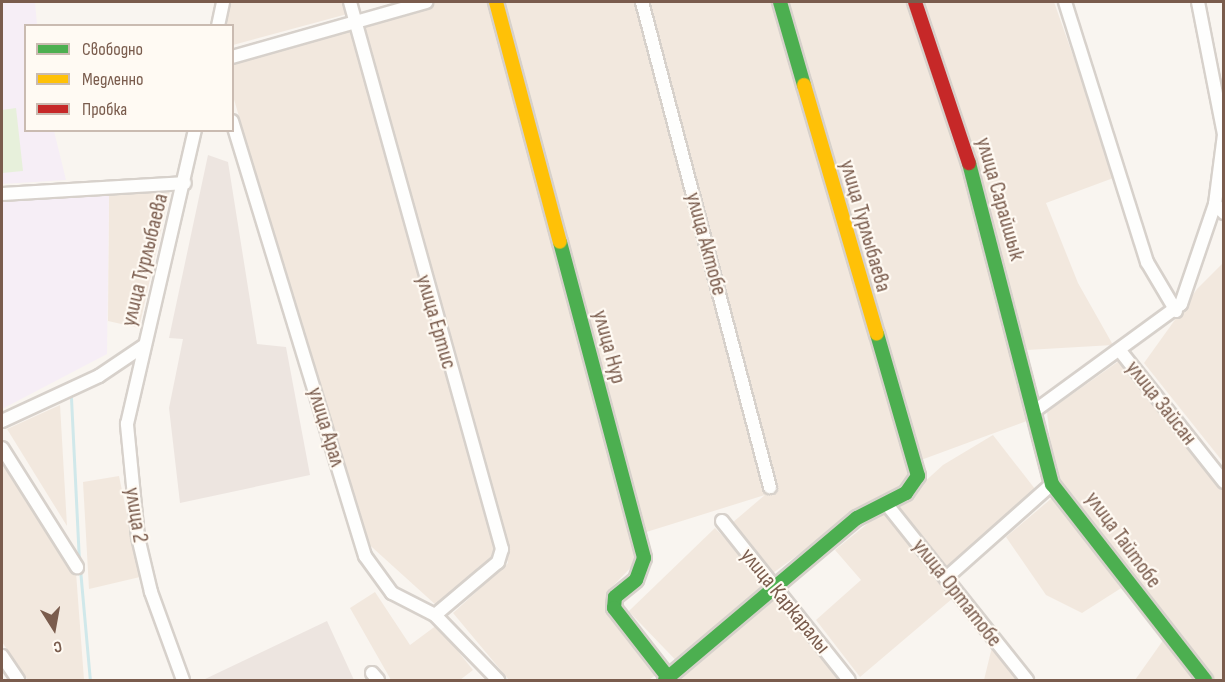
<!DOCTYPE html>
<meta charset="utf-8">
<style>
body{margin:0}
#map{position:relative;width:1225px;height:682px;overflow:hidden;background:#f9f5f0;font-family:"Sofia Sans Condensed",sans-serif}
div>[style]{position:absolute}
.residential>*{inset:0;background:#f2e8de;transform-origin:0 0}
.industrial>*{inset:0;background:#ede5e0}
.education>*{inset:0;background:#f6eef6}
.green>*{inset:0;background:#e7f0db}
.stream>*{height:3px;margin:-1.5px;padding:0 1.5px;transform-origin:1.5px;border-radius:1.5px;background:#d0e8ea}
.roads{filter:drop-shadow(2px 0 #d7d1cb) drop-shadow(-2px 0 #d7d1cb) drop-shadow(0 2px #d7d1cb) drop-shadow(0 -2px #d7d1cb)}
.street>*{height:12px;margin:-6px;padding:0 6px;transform-origin:6px;border-radius:6px;background:#fefefd}
.fast>*{height:14px;margin:-7px;padding:0 7px;transform-origin:7px;border-radius:7px;background:#4caf50}
.slow>*{height:14px;margin:-7px;padding:0 7px;transform-origin:7px;border-radius:7px;background:#ffc107}
.jam>*{height:14px;margin:-7px;padding:0 7px;transform-origin:7px;border-radius:7px;background:#c62828}
span{translate:-50% -50%;white-space:nowrap;text-align:center;line-height:1.15;-webkit-text-stroke:4.5px #fffaf3;paint-order:stroke}
.street-label{font-size:22px;color:#7a5c4d}
.frame{position:absolute;inset:0;border:3px solid #7a5c4d;pointer-events:none}
.legend{position:absolute;left:24px;top:24px;width:210px;height:108px;box-sizing:border-box;background:#fffaf3;border:2px solid #cabbb1;margin:0;padding:8px 10px;list-style:none;font-size:18px;color:#7a5c4d}
.legend li{display:flex;align-items:center;gap:12px;height:30px}
.legend b{width:30px;border:2px solid #cabbb1}
.north{position:absolute;left:24px;top:598px;width:60px;height:60px;-webkit-text-stroke:4px #fffaf3;paint-order:stroke;rotate:169deg;font-size:16px;font-weight:700;line-height:24px;text-align:center;color:#7a5c4d}
.north::after{content:'';display:block;margin:auto;width:21px;height:27px;background:#7a5c4d;clip-path:polygon(50% 0,100% 100%,50% 72%,0 100%)}
</style>
<div id="map">
<div class="residential">
<div style="clip-path:polygon(227px 2px,349px 2px,351px 13px,233px 45px,232px 26px,221px 26px)"></div>
<div style="clip-path:polygon(435px 2px,493px 2px,642px 556px,610px 589px,606px 607px,657px 674px,649px 680px,509px 680px,453px 613px,508px 563px,363px 25px)"></div>
<div style="clip-path:polygon(502px 2px,637px 2px,767px 494px,776px 490px,650px 2px,781px 2px,918px 471px,907px 491px,851px 516px,773px 573px,732px 523px,765px 495px,640px 534px)"></div>
<div style="clip-path:polygon(789px 2px,915px 2px,1035px 418px,921px 460px,837px 182px)"></div>
<div style="clip-path:polygon(922px 2px,1054px 2px,1116px 177px,1046px 203px,1078px 283px,1113px 345px,1027px 350px)"></div>
<div style="clip-path:polygon(354px 26px,497px 557px,437px 606px,363px 539px,233px 96px,232px 59px)"></div>
<div style="clip-path:polygon(170px 191px,139px 328px,108px 321px,109px 195px)"></div>
<div style="clip-path:polygon(1223px 263px,1223px 462px,1144px 363px,1197px 289px)"></div>
<div style="clip-path:polygon(1119px 361px,1223px 490px,1223px 680px,1214px 680px,1054px 472px,1047px 412px)"></div>
<div style="clip-path:polygon(60px 405px,67px 526px,7px 429px)"></div>
<div style="clip-path:polygon(993px 435px,1035px 489px,947px 572px,898px 506px,943px 465px)"></div>
<div style="clip-path:polygon(2px 446px,75px 559px,84px 680px,28px 680px,2px 642px)"></div>
<div style="clip-path:polygon(119px 476px,140px 577px,89px 589px,83px 482px)"></div>
<div style="clip-path:polygon(1059px 492px,1126px 585px,1082px 613px,1046px 595px,1006px 537px)"></div>
<div style="clip-path:polygon(888px 507px,953px 598px,860px 677px,816px 620px,861px 580px,835px 550px)"></div>
<div style="left:715px;top:528px;width:81px;height:120px;rotate:46deg"></div>
<div style="clip-path:polygon(774px 590px,848px 680px,682px 680px,676px 673px)"></div>
<div style="clip-path:polygon(375px 592px,410px 645px,437px 625px,473px 670px,460px 680px,391px 680px,350px 608px)"></div>
<div style="clip-path:polygon(1164px 639px,1199px 680px,1135px 680px)"></div>
<div style="clip-path:polygon(992px 647px,992px 648px,1017px 680px,984px 680px)"></div>
</div>
<div class="industrial">
<div style="clip-path:polygon(208px 155px,228px 162px,257px 344px,286px 347px,310px 475px,180px 503px,169px 408px,183px 339px,169px 338px)"></div>
<div style="clip-path:polygon(327px 621px,354px 680px,203px 680px)"></div>
</div>
<div class="education">
<div style="clip-path:polygon(2px 2px,35px 2px,37px 25px,26px 26px,26px 130px,54px 131px,66px 180px,2px 184px)"></div>
<div style="clip-path:polygon(109px 195px,107px 354px,2px 409px,2px 202px)"></div>
</div>
<div class="green">
<div style="clip-path:polygon(16px 108px,23px 171px,2px 173px,2px 110px)"></div>
</div>
<div class="stream">
<div style="left:71px;top:398px;width:164px;rotate:87.2deg"></div>
<div style="left:80px;top:569px;width:111px;rotate:84.9deg"></div>
</div>
<div class="roads">
<div class="street">
<div style="left:350px;top:2px;width:568px;rotate:74.47deg"></div>
<div style="left:502px;top:549px;width:14px;rotate:107deg"></div>
<div style="left:498px;top:562px;width:82px;rotate:139.9deg"></div>
<div style="left:642px;top:2px;width:502px;rotate:75.22deg"></div>
<div style="left:1065px;top:2px;width:273px;rotate:72.5deg"></div>
<div style="left:1147px;top:262px;width:57px;rotate:59.4deg"></div>
<div style="left:1198px;top:2px;width:136px;rotate:78.9deg"></div>
<div style="left:218px;top:26px;width:25px;rotate:-78deg"></div>
<div style="left:232px;top:57px;width:202px;rotate:-15.8deg"></div>
<div style="left:232px;top:121px;width:455px;rotate:73deg"></div>
<div style="left:365px;top:556px;width:46px;rotate:53.9deg"></div>
<div style="left:392px;top:593px;width:48px;rotate:27.1deg"></div>
<div style="left:435px;top:615px;width:91px;rotate:45.9deg"></div>
<div style="left:2px;top:194px;width:183px;rotate:-3.4deg"></div>
<div style="left:1215px;top:204px;width:13px;rotate:45deg"></div>
<div style="left:1121px;top:352px;width:166px;rotate:51.6deg"></div>
<div style="left:1033px;top:412px;width:183px;rotate:-36.1deg"></div>
<div style="left:1181px;top:304px;width:106px;rotate:-71.2deg"></div>
<div style="left:1215px;top:204px;width:70px;rotate:-82.6deg"></div>
<div style="left:2px;top:421px;width:107px;rotate:-24.9deg"></div>
<div style="left:99px;top:376px;width:55px;rotate:-34deg"></div>
<div style="left:2px;top:448px;width:141px;rotate:57.8deg"></div>
<div style="left:888px;top:506px;width:223px;rotate:51.4deg"></div>
<div style="left:722px;top:521px;width:203px;rotate:51.4deg"></div>
<div style="left:946px;top:578px;width:142px;rotate:-41.6deg"></div>
<div style="left:2px;top:656px;width:29px;rotate:56deg"></div>
<div style="left:372px;top:673px;width:9px;rotate:49deg"></div>
<div style="left:183px;top:680px;width:94px;rotate:-110deg"></div>
<div style="left:151px;top:592px;width:57px;rotate:-103.3deg"></div>
<div style="left:138px;top:537px;width:114px;rotate:-95.6deg"></div>
<div style="left:127px;top:424px;width:302px;rotate:-77deg"></div>
</div>
<div class="fast">
<div style="left:780px;top:2px;width:86px;rotate:73.9deg"></div>
<div style="left:969px;top:163px;width:332px;rotate:75.5deg"></div>
<div style="left:1052px;top:484px;width:249px;rotate:52deg"></div>
<div style="left:560px;top:242px;width:327px;rotate:75.1deg"></div>
<div style="left:644px;top:558px;width:23px;rotate:110deg"></div>
<div style="left:636px;top:580px;width:27px;rotate:141deg"></div>
<div style="left:615px;top:597px;width:11px;rotate:95deg"></div>
<div style="left:614px;top:608px;width:91px;rotate:52.1deg"></div>
<div style="left:665px;top:680px;width:251px;rotate:-40.2deg"></div>
<div style="left:857px;top:518px;width:55px;rotate:-27deg"></div>
<div style="left:906px;top:493px;width:21px;rotate:-55deg"></div>
<div style="left:918px;top:476px;width:148px;rotate:-106.1deg"></div>
</div>
<div class="slow">
<div style="left:496px;top:2px;width:248px;rotate:75.1deg"></div>
<div style="left:804px;top:85px;width:259px;rotate:73.7deg"></div>
</div>
<div class="jam">
<div style="left:915px;top:2px;width:170px;rotate:71.5deg"></div>
</div>
</div>
<div class="street-label">
<span style="left:1000px;top:199px;rotate:74deg">улица Сарайшык</span>
<span style="left:865px;top:226px;rotate:74deg">улица Турлыбаева</span>
<span style="left:706px;top:244px;rotate:75deg">улица Актобе</span>
<span style="left:145px;top:260px;rotate:-76deg">улица Турлыбаева</span>
<span style="left:436px;top:322px;rotate:74deg">улица Ертис</span>
<span style="left:609px;top:347px;rotate:75deg">улица Нур</span>
<span style="left:1161px;top:403px;rotate:52deg">улица Зайсан</span>
<span style="left:326px;top:427px;rotate:73deg">улица Арал</span>
<span style="left:136px;top:515px;rotate:81deg">улица 2</span>
<span style="left:1123px;top:540px;rotate:54deg">улица Тайтобе</span>
<span style="left:957px;top:593px;rotate:52deg">улица Ортатобе</span>
<span style="left:785px;top:601px;rotate:51deg">улица Каркаралы</span>
</div>
<div class="frame"></div>
<ul class="legend">
<li><b style="height:8px;background:#4caf50"></b>Свободно</li>
<li><b style="height:8px;background:#ffc107"></b>Медленно</li>
<li><b style="height:8px;background:#c62828"></b>Пробка</li>
</ul>
<div class="north">С</div>
</div>
